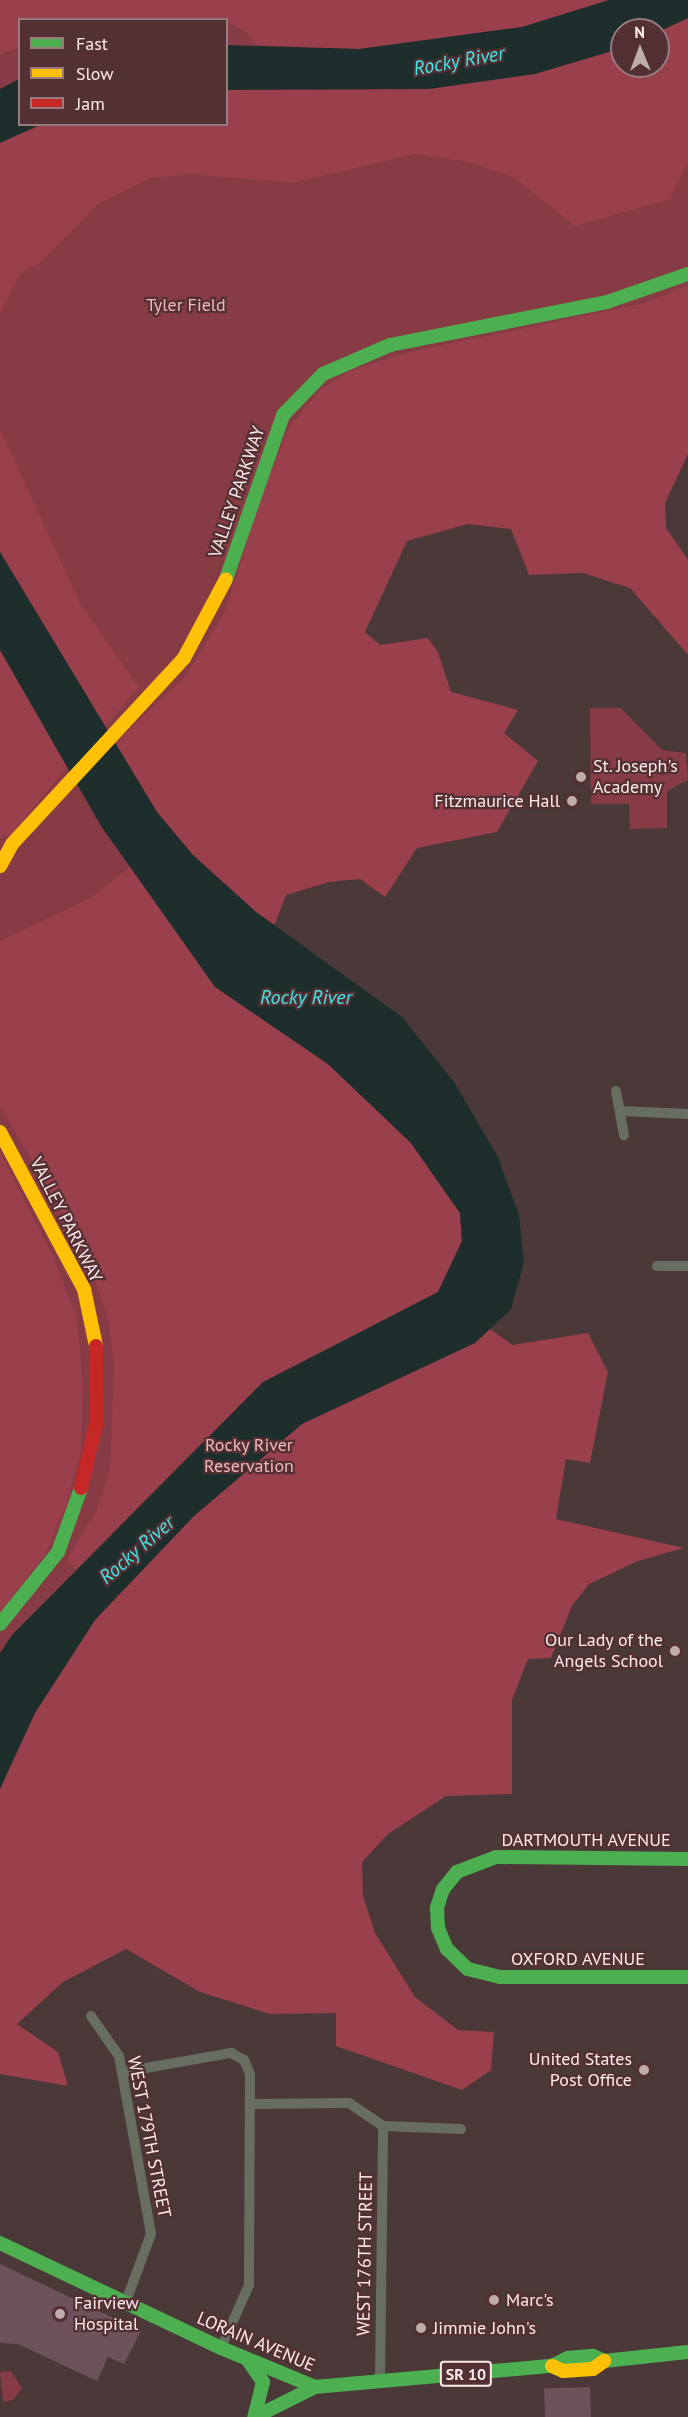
<!DOCTYPE html>
<style>
body{margin:0}
#map{position:relative;width:688px;height:2417px;overflow:hidden;background:#4b3839;font-family:"PT Sans",sans-serif}
div>[style]{position:absolute}
.green>*{inset:0;background:#873b45}
.forest>*{inset:0;background:#9a3f4c}
.water>*{inset:0;background:#1d2e2d}
.building>*{inset:0;background:#6e525b;transform-origin:0 0}
.street>*{height:10px;margin:-5px;padding:0 5px;transform-origin:5px;border-radius:5px;background:#686e5f}
.fast>*{height:14px;margin:-7px;padding:0 7px;transform-origin:7px;border-radius:7px;background:#4caf50}
.slow>*{height:14px;margin:-7px;padding:0 7px;transform-origin:7px;border-radius:7px;background:#ffc107}
.jam>*{height:14px;margin:-7px;padding:0 7px;transform-origin:7px;border-radius:7px;background:#c62828}
.dots>*{width:16px;height:16px;translate:-50% -50%;box-sizing:border-box;border:3px solid #533033;border-radius:50%}
span{translate:-50% -50%;white-space:nowrap;text-align:center;line-height:1.15;-webkit-text-stroke:4.5px #533033;paint-order:stroke}
.shield-label span{padding:2px 4px;background:#533033;border:2px solid;border-radius:4px;-webkit-text-stroke-width:0}
.shield-label{font-size:16px;color:#feebec;font-weight:700}
.park-label{font-size:18px;color:#f1b8bc}
.street-label{font-size:18px;color:#feebec}
.poi-label{font-size:18px;color:#feebec}
.left{translate:0 -50%;text-align:left}
.right{translate:-100% -50%;text-align:right}
.water-label{font-size:20px;color:#3fe6e5;font-style:italic}
.legend{position:absolute;left:18px;top:18px;width:210px;height:108px;box-sizing:border-box;background:#533033;border:2px solid #977b7d;margin:0;padding:8px 10px;list-style:none;font-size:18px;color:#feebec}
.legend li{display:flex;align-items:center;gap:12px;height:30px}
.legend b{width:30px;border:2px solid #977b7d}
.north{position:absolute;left:610px;top:18px;width:60px;height:60px;box-sizing:border-box;background:#533033;border:2px solid #977b7d;border-radius:50%;rotate:359deg;font-size:16px;font-weight:700;line-height:24px;text-align:center;color:#feebec}
.north::after{content:'';display:block;margin:auto;width:21px;height:27px;background:#bfacad;clip-path:polygon(50% 0,100% 100%,50% 72%,0 100%)}
</style>
<div id="map">
<div class="green">
<div style="clip-path:polygon(evenodd,14px 0,688px 0,688px 378px,415px 424px,286px 895px,242px 1006px,328px 1064px,438px 1292px,512px 1345px,0 1962px,0 55px,14px 50px,14px 0,20px 20px,226px 20px,226px 124px,20px 124px,20px 20px,14px 0,622px 30px,658px 30px,658px 66px,622px 66px,622px 30px)"></div>
<div style="clip-path:polygon(590px 708px,621px 708px,662px 750px,686px 753px,688px 780px,667px 791px,667px 828px,630px 829px,629px 804px,591px 804px)"></div>
<div style="clip-path:polygon(11px 2371px,22px 2388px,13px 2400px,3px 2402px,0 2372px)"></div>
</div>
<div class="forest">
<div style="clip-path:polygon(0 0,609px 0,522px 27px,359px 49px,255px 46px,249px 34px,226px 20px,20px 20px,19px 48px,0 55px)"></div>
<div style="clip-path:polygon(688px 18px,688px 163px,670px 199px,575px 226px,515px 178px,470px 162px,415px 154px,292px 183px,192px 174px,150px 178px,98px 204px,41px 262px,20px 274px,0 315px,0 143px,9px 136px,40px 125px,226px 124px,227px 90px,429px 89px,535px 74px,622px 48px,622px 66px,658px 66px,658px 32px)"></div>
<div style="clip-path:polygon(688px 285px,688px 454px,665px 503px,666px 528px,688px 560px,688px 655px,630px 588px,583px 573px,529px 575px,511px 529px,468px 524px,407px 541px,365px 632px,380px 645px,428px 638px,438px 652px,451px 692px,518px 710px,504px 733px,538px 761px,497px 832px,417px 848px,385px 897px,360px 879px,329px 882px,286px 895px,275px 924px,256px 912px,193px 855px,157px 812px,115px 743px,185px 677px,225px 612px,263px 491px,290px 426px,320px 390px,352px 370px,409px 352px,645px 303px)"></div>
<div style="clip-path:polygon(0 429px,81px 605px,139px 687px,105px 726px,0 552px)"></div>
<div style="clip-path:polygon(0 650px,67px 767px,11px 835px,0 837px)"></div>
<div style="clip-path:polygon(131px 866px,215px 987px,328px 1064px,411px 1143px,460px 1213px,462px 1241px,438px 1292px,375px 1325px,197px 1447px,76px 1570px,67px 1560px,97px 1509px,110px 1470px,114px 1366px,108px 1318px,86px 1255px,0 1106px,0 941px,91px 898px)"></div>
<div style="clip-path:polygon(0 1152px,53px 1257px,77px 1318px,83px 1385px,81px 1451px,66px 1506px,46px 1553px,0 1613px)"></div>
<div style="clip-path:polygon(490px 1329px,512px 1345px,588px 1333px,608px 1372px,590px 1463px,566px 1459px,556px 1519px,684px 1548px,638px 1561px,589px 1584px,572px 1606px,551px 1658px,528px 1659px,512px 1700px,512px 1794px,446px 1796px,388px 1834px,362px 1862px,363px 1896px,375px 1933px,415px 1997px,458px 2030px,494px 2032px,491px 2070px,462px 2090px,336px 2046px,336px 2013px,270px 2014px,200px 1992px,126px 1949px,63px 1982px,17px 2024px,58px 2052px,68px 2086px,0 2074px,0 1789px,35px 1713px,95px 1620px,194px 1516px,302px 1424px,475px 1343px)"></div>
</div>
<div class="water">
<div style="clip-path:polygon(609px 0,688px 0,688px 18px,658px 32px,622px 30px,622px 48px,535px 74px,429px 89px,227px 90px,227px 45px,359px 49px,522px 27px)"></div>
<div style="clip-path:polygon(19px 79px,20px 124px,40px 125px,0 143px,0 89px)"></div>
<div style="clip-path:polygon(0 552px,157px 812px,193px 855px,256px 912px,402px 1017px,454px 1082px,497px 1155px,519px 1215px,524px 1262px,511px 1309px,475px 1343px,302px 1424px,194px 1516px,95px 1620px,35px 1713px,0 1789px,0 1653px,12px 1635px,263px 1382px,438px 1292px,462px 1241px,460px 1213px,411px 1143px,328px 1064px,215px 987px,101px 826px,0 650px)"></div>
</div>
<div class="building">
<div style="clip-path:polygon(0 2264px,141px 2331px,124px 2364px,108px 2357px,97px 2381px,18px 2344px,0 2343px)"></div>
<div style="left:590px;top:2387px;width:30px;height:46px;rotate:88deg"></div>
</div>
<div class="street">
<div style="left:616px;top:1091px;width:45px;rotate:79.7deg"></div>
<div style="left:620px;top:1111px;width:68px;rotate:2.5deg"></div>
<div style="left:657px;top:1266px;width:31px"></div>
<div style="left:91px;top:2016px;width:49px;rotate:55deg"></div>
<div style="left:119px;top:2056px;width:181px;rotate:79.8deg"></div>
<div style="left:151px;top:2234px;width:75px;rotate:110.4deg"></div>
<div style="left:123px;top:2072px;width:110px;rotate:-10deg"></div>
<div style="left:231px;top:2053px;width:15px;rotate:28deg"></div>
<div style="left:244px;top:2060px;width:15px;rotate:67deg"></div>
<div style="left:250px;top:2074px;width:211px;rotate:90.3deg"></div>
<div style="left:249px;top:2285px;width:69px;rotate:114deg"></div>
<div style="left:251px;top:2104px;width:98px;rotate:-0.6deg"></div>
<div style="left:349px;top:2103px;width:41px;rotate:34.1deg"></div>
<div style="left:383px;top:2126px;width:78px;rotate:2.2deg"></div>
<div style="left:380px;top:2382px;width:256px;rotate:-89.3deg"></div>
</div>
<div class="fast">
<div style="left:226px;top:579px;width:174px;rotate:-70.8deg"></div>
<div style="left:283px;top:415px;width:57px;rotate:-45.7deg"></div>
<div style="left:323px;top:374px;width:73px;rotate:-23.4deg"></div>
<div style="left:390px;top:345px;width:221px;rotate:-11.2deg"></div>
<div style="left:607px;top:302px;width:86px;rotate:-19.1deg"></div>
<div style="left:0;top:1624px;width:92px;rotate:-51.1deg"></div>
<div style="left:58px;top:1552px;width:68px;rotate:-70.2deg"></div>
<div style="left:688px;top:1859px;width:192px;rotate:-179.4deg"></div>
<div style="left:496px;top:1857px;width:42px;rotate:159deg"></div>
<div style="left:457px;top:1872px;width:22px;rotate:129deg"></div>
<div style="left:443px;top:1889px;width:20px;rotate:108deg"></div>
<div style="left:437px;top:1908px;width:20px;rotate:87deg"></div>
<div style="left:438px;top:1928px;width:23px;rotate:67deg"></div>
<div style="left:447px;top:1949px;width:29px;rotate:44deg"></div>
<div style="left:468px;top:1969px;width:33px;rotate:14deg"></div>
<div style="left:500px;top:1977px;width:188px"></div>
<div style="left:0;top:2243px;width:245px;rotate:25.4deg"></div>
<div style="left:221px;top:2348px;width:102px;rotate:22.5deg"></div>
<div style="left:315px;top:2387px;width:238px;rotate:-5.1deg"></div>
<div style="left:552px;top:2366px;width:18px;rotate:-27deg"></div>
<div style="left:568px;top:2358px;width:25px;rotate:-5deg"></div>
<div style="left:593px;top:2356px;width:12px;rotate:24deg"></div>
<div style="left:604px;top:2361px;width:84px;rotate:-6.1deg"></div>
<div style="left:247px;top:2359px;width:28px;rotate:55deg"></div>
<div style="left:263px;top:2382px;width:36px;rotate:104deg"></div>
<div style="left:255px;top:2417px;width:67px;rotate:-26.6deg"></div>
</div>
<div class="slow">
<div style="left:0;top:866px;width:25px;rotate:-61deg"></div>
<div style="left:12px;top:844px;width:253px;rotate:-47.2deg"></div>
<div style="left:184px;top:658px;width:89px;rotate:-62deg"></div>
<div style="left:0;top:1132px;width:178px;rotate:61.9deg"></div>
<div style="left:84px;top:1289px;width:58px;rotate:78.1deg"></div>
<div style="left:552px;top:2366px;width:12px;rotate:24deg"></div>
<div style="left:563px;top:2371px;width:30px;rotate:-4deg"></div>
<div style="left:593px;top:2369px;width:14px;rotate:-36deg"></div>
</div>
<div class="jam">
<div style="left:81px;top:1488px;width:70px;rotate:-76.8deg"></div>
<div style="left:97px;top:1420px;width:74px;rotate:-90.8deg"></div>
</div>
<div class="dots">
<div style="left:581px;top:777px;background:#bfacad"></div>
<div style="left:572px;top:801px;background:#bfacad"></div>
<div style="left:675px;top:1651px;background:#bfacad"></div>
<div style="left:644px;top:2070px;background:#bfacad"></div>
<div style="left:494px;top:2300px;background:#bfacad"></div>
<div style="left:60px;top:2314px;background:#bfacad"></div>
<div style="left:421px;top:2328px;background:#bfacad"></div>
</div>
<div class="shield-label">
<span style="left:466px;top:2374px">SR 10</span>
</div>
<div class="park-label">
<span style="left:186px;top:305px">Tyler Field</span>
<span style="left:249px;top:1456px">Rocky River<br>Reservation</span>
</div>
<div class="street-label">
<span style="left:237px;top:492px;rotate:-71deg">VALLEY PARKWAY</span>
<span style="left:66px;top:1220px;rotate:63deg">VALLEY PARKWAY</span>
<span style="left:586px;top:1840px">DARTMOUTH AVENUE</span>
<span style="left:578px;top:1959px">OXFORD AVENUE</span>
<span style="left:149px;top:2137px;rotate:79deg">WEST 179TH STREET</span>
<span style="left:365px;top:2254px;rotate:-89deg">WEST 176TH STREET</span>
<span style="left:256px;top:2342px;rotate:23deg">LORAIN AVENUE</span>
</div>
<div class="poi-label">
<span class="left" style="left:593px;top:777px">St. Joseph's<br>Academy</span>
<span class="right" style="left:560px;top:801px">Fitzmaurice Hall</span>
<span class="right" style="left:663px;top:1651px">Our Lady of the<br>Angels School</span>
<span class="right" style="left:632px;top:2070px">United States<br>Post Office</span>
<span class="left" style="left:506px;top:2300px">Marc's</span>
<span class="left" style="left:74px;top:2314px">Fairview<br>Hospital</span>
<span class="left" style="left:433px;top:2328px">Jimmie John's</span>
</div>
<div class="water-label">
<span style="left:459px;top:61px;rotate:-10deg">Rocky River</span>
<span style="left:306px;top:997px">Rocky River</span>
<span style="left:137px;top:1550px;rotate:-41deg">Rocky River</span>
</div>
<ul class="legend">
<li><b style="height:8px;background:#4caf50"></b>Fast</li>
<li><b style="height:8px;background:#ffc107"></b>Slow</li>
<li><b style="height:8px;background:#c62828"></b>Jam</li>
</ul>
<div class="north">N</div>
</div>
